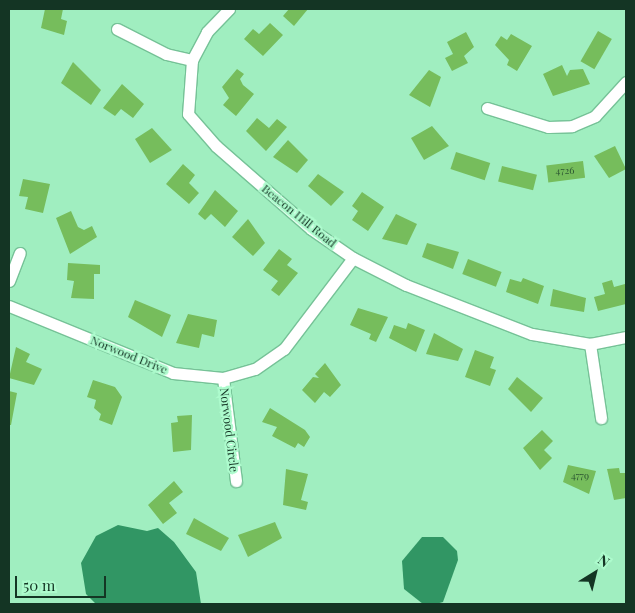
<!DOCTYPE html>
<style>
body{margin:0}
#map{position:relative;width:635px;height:613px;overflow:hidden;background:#a0eec0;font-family:"Playfair Display",serif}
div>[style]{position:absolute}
.water>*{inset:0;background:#319664}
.building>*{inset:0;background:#76bd5c;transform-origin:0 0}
.roads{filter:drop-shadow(1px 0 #76c297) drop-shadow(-1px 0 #76c297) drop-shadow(0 1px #76c297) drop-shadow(0 -1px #76c297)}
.street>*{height:11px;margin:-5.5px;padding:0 5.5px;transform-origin:5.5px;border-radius:5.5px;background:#fff}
span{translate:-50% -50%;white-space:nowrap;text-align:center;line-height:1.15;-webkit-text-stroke:4.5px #adfbcd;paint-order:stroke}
.number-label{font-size:10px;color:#2c5732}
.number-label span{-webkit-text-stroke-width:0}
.street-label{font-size:12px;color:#143524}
.frame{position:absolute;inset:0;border:10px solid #143524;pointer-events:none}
.north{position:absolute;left:570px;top:548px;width:50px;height:50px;-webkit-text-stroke:4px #adfbcd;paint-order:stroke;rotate:36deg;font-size:14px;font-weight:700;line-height:20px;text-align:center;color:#143524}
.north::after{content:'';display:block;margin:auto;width:18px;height:22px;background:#143524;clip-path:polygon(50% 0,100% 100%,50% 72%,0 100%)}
.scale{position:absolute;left:15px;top:576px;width:91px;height:22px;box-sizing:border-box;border:2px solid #143524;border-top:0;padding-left:6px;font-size:15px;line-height:18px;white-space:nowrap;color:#143524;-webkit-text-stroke:4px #adfbcd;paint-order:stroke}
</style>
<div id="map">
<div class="water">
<div style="clip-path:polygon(118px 525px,147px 531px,158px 528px,174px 542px,196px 572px,201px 604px,96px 604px,86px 594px,81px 563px,96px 536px)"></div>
<div style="clip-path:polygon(422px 537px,443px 537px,457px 551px,458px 560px,443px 602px,436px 604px,423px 604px,404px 589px,402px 561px)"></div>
</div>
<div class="building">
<div style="clip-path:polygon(45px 9px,63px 9px,61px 19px,67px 21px,64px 35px,41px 28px)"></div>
<div style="clip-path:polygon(289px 9px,308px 9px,294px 26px,283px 16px)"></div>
<div style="clip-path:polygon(270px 23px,283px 35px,263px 56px,244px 39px,253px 29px,259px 34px)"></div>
<div style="left:598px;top:31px;width:16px;height:35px;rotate:30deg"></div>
<div style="clip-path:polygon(466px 32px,474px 47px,464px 56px,468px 63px,452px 71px,445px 58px,453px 54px,447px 42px)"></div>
<div style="clip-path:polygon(511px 34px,532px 46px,517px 71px,507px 65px,509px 60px,495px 45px,501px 36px,507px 40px)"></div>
<div style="clip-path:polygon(73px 62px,101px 90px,91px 105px,61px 83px)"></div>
<div style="clip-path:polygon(562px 65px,567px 76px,570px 70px,583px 69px,590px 84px,553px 96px,543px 74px)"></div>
<div style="clip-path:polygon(237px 69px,244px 74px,240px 79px,243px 85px,254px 94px,236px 116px,223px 105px,229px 98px,222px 87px)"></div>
<div style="clip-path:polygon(429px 70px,441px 77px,430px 107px,409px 95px)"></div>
<div style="clip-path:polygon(122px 84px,144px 104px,133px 118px,121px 109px,115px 116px,103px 108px)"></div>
<div style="clip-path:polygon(257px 118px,269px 128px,277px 119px,287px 127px,266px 151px,246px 131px)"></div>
<div style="clip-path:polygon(432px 126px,449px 146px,424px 160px,411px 138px)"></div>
<div style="clip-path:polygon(152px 128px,172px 150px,150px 163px,135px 139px)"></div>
<div style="clip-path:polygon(288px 140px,308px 160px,297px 173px,273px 157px)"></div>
<div style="clip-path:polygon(615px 146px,626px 169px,609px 178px,594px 156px)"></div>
<div style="left:456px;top:152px;width:36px;height:18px;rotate:18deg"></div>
<div style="left:583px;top:161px;width:17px;height:37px;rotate:83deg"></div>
<div style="clip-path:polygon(183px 164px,195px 175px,189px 183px,199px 193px,189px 204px,166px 184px)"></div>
<div style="left:502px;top:166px;width:36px;height:16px;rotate:14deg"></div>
<div style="clip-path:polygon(318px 174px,344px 192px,331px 206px,308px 186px)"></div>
<div style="clip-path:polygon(23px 179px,50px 184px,43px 213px,25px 209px,28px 197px,19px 196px)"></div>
<div style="clip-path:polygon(215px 190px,238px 211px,225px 227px,211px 214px,205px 220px,198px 214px)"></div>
<div style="clip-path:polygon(362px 192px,384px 207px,368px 231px,352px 220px,358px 211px,352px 206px)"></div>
<div style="clip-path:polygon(71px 211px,78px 227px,84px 230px,92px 226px,97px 237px,70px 254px,56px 218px)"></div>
<div style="clip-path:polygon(396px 214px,417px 224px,407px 245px,382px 239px)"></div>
<div style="clip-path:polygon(248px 219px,265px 243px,253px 256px,232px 237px)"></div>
<div style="clip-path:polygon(427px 243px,459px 252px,453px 269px,422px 257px)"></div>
<div style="clip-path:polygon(279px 249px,292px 259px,287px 265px,298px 273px,279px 296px,271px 290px,278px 281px,263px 270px)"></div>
<div style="left:468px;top:259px;width:36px;height:16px;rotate:21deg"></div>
<div style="clip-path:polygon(68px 263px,100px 265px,100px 274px,94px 274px,94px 299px,71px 298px,74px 281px,67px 280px)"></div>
<div style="clip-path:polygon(523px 278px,544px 286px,538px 304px,506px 292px,510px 279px,521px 282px)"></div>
<div style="clip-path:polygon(612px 280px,614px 287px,625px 284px,626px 304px,598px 311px,594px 297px,605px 294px,602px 283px)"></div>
<div style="clip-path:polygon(553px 289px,586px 298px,584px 312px,550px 306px)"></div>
<div style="clip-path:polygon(135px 300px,171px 315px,162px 337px,128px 317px)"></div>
<div style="clip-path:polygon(358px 308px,388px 317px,376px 342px,369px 339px,371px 334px,350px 325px)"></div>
<div style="clip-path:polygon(188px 314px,217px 320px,214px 337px,202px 334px,199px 348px,176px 343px)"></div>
<div style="clip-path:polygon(408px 323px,425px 330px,416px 352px,389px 338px,394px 325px,406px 329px)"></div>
<div style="clip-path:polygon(434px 333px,463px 349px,458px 361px,426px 354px)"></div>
<div style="clip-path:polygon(16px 347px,30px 354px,26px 362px,42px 369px,34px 385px,9px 378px)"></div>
<div style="clip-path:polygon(475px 350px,494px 357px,490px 368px,496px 370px,490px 386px,465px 377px)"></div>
<div style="clip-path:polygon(325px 363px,341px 385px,330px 397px,324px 392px,315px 403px,302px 390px,313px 377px,319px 378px,315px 374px)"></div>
<div style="clip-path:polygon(517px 377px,543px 398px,531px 412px,508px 389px)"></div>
<div style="clip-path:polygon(93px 380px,115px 387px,122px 397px,112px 425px,99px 420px,101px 414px,94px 408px,96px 400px,87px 397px)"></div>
<div style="clip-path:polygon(9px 391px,17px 393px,11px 425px,9px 425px)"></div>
<div style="clip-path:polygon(270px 408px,305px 430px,310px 437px,304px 447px,298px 443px,295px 448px,272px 436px,277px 427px,262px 422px)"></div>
<div style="clip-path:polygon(192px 415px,191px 450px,173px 452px,171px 423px,178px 422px,177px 416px)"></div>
<div style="clip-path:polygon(542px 430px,553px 441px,544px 450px,552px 458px,540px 470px,523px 448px)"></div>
<div style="clip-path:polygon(568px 465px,596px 471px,589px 494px,563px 482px)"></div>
<div style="clip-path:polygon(619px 468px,620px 473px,626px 473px,626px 498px,614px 500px,607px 469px)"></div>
<div style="clip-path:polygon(286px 469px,308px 474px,301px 500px,308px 502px,306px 510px,283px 505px)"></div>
<div style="clip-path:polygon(174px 481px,183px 492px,169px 503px,177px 513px,163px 524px,148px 505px)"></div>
<div style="clip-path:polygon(194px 518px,229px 538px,221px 551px,186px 534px)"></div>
<div style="clip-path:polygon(275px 522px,282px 538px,248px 557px,238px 535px)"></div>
</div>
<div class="roads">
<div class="street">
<div style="left:229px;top:9px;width:32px;rotate:134deg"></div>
<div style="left:207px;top:32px;width:32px;rotate:118deg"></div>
<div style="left:192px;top:60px;width:54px;rotate:94.2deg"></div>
<div style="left:188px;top:114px;width:43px;rotate:48.8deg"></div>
<div style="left:216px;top:146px;width:126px;rotate:41.1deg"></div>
<div style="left:311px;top:229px;width:51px;rotate:34.6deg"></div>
<div style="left:353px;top:258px;width:59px;rotate:27deg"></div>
<div style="left:406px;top:285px;width:135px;rotate:21.3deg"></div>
<div style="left:532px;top:334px;width:59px;rotate:9.8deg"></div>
<div style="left:590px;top:344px;width:37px;rotate:-11deg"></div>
<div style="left:117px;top:29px;width:55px;rotate:27deg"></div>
<div style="left:166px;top:54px;width:27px;rotate:13deg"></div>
<div style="left:487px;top:108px;width:64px;rotate:17.3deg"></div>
<div style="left:548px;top:127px;width:24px;rotate:-2deg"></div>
<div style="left:572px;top:126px;width:25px;rotate:-23deg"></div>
<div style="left:595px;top:116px;width:46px;rotate:-47.6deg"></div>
<div style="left:9px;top:281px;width:30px;rotate:-69deg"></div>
<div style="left:9px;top:306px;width:177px;rotate:22.2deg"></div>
<div style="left:173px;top:373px;width:50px;rotate:5.7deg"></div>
<div style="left:223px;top:378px;width:33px;rotate:-16deg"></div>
<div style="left:255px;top:369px;width:35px;rotate:-35deg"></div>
<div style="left:284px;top:349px;width:114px;rotate:-52.8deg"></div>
<div style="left:590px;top:344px;width:75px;rotate:81.5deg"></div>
<div style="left:223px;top:378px;width:104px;rotate:82.8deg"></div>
</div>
</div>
<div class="number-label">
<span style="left:565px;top:171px">4726</span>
<span style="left:580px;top:476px">4779</span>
</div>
<div class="street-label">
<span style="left:299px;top:216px;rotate:39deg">Beacon Hill Road</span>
<span style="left:129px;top:355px;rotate:22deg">Norwood Drive</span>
<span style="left:229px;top:430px;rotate:83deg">Norwood Circle</span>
</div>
<div class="frame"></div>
<div class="north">N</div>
<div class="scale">50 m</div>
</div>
